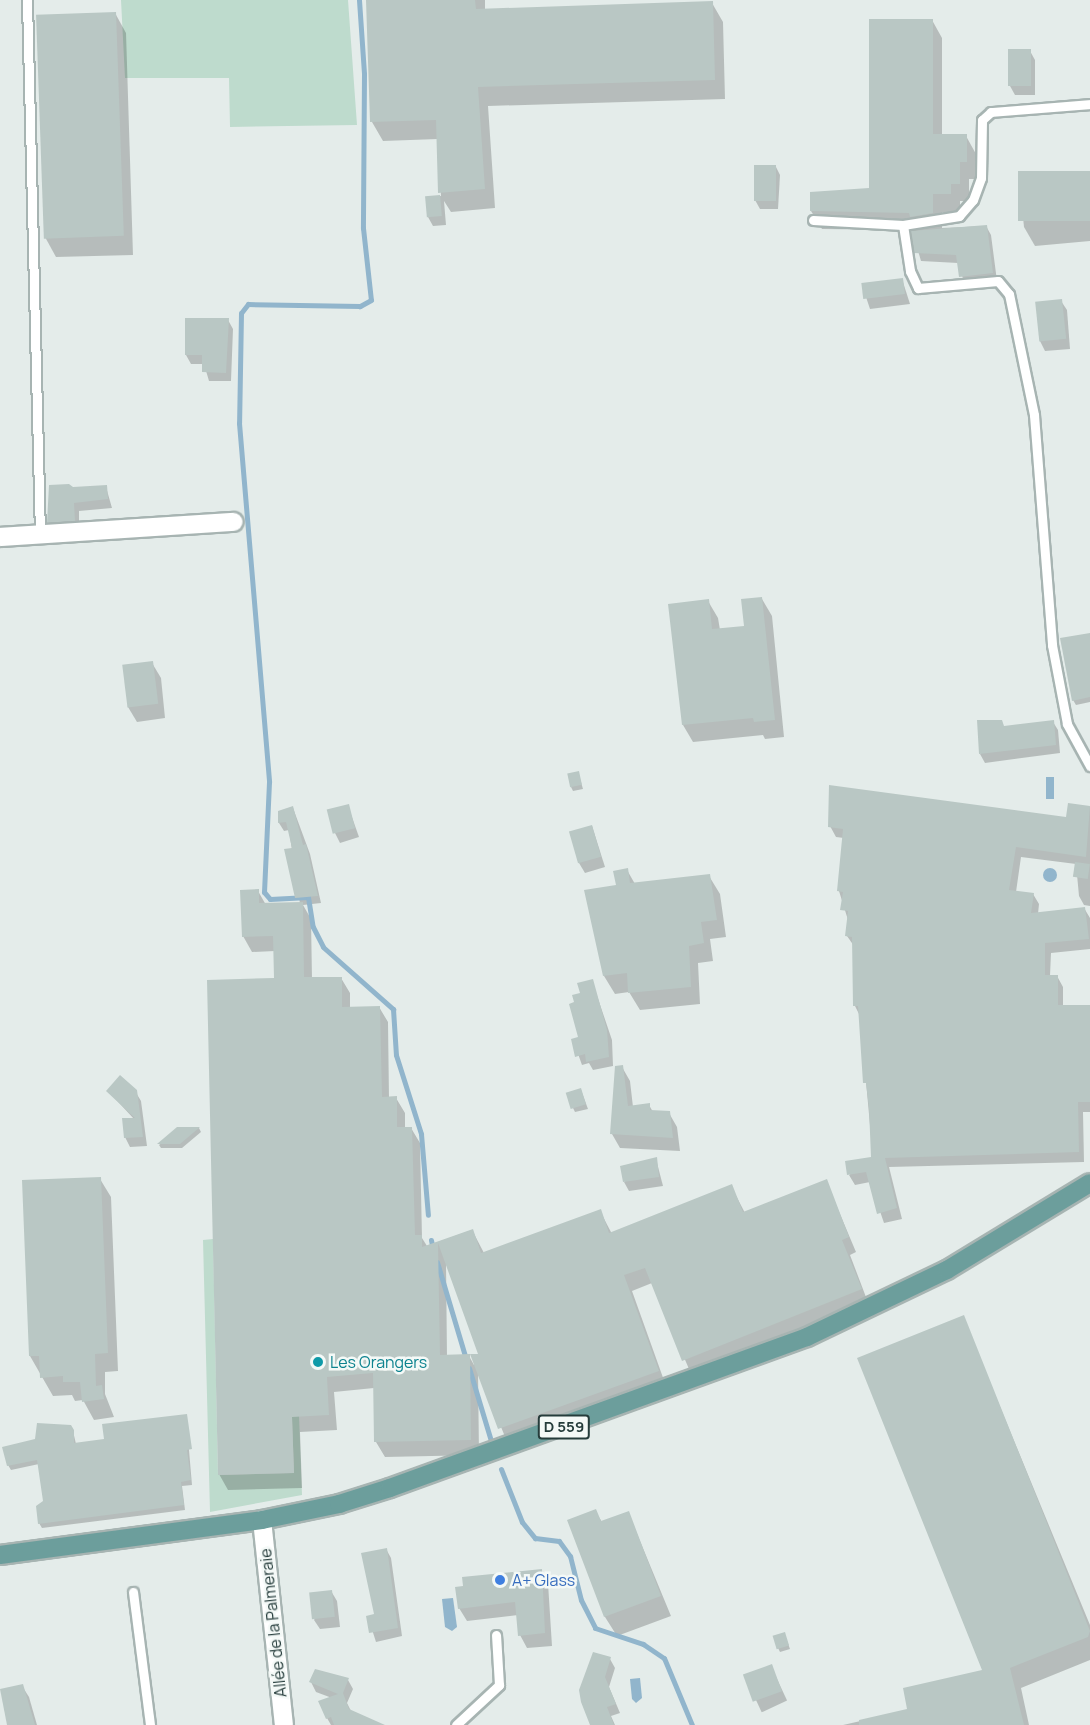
<!DOCTYPE html>
<meta charset="utf-8">
<style>
body{margin:0}
#map{position:relative;width:1090px;height:1725px;overflow:hidden;background:#e4ecea;font-family:Manrope,sans-serif}
div>[style]{position:absolute}
.green>*{inset:0;background:#bedbcd}
.water>*{inset:0;background:#91b5cc;transform-origin:0 0}
.round{border-radius:50%}
.shadow>*{inset:0;background:#0003;transform-origin:0 0}
.stream>*{height:5px;margin:-2.5px;padding:0 2.5px;transform-origin:2.5px;border-radius:2.5px;background:#91b5cc}
.building>*{inset:0;background:#b9c7c4;transform-origin:0 0}
.roads{filter:drop-shadow(2px 0 #a7b4b2) drop-shadow(-2px 0 #a7b4b2) drop-shadow(0 2px #a7b4b2) drop-shadow(0 -2px #a7b4b2)}
.lane>*{height:9px;margin:-4.5px;padding:0 4.5px;transform-origin:4.5px;border-radius:4.5px;background:#fff}
.street>*{height:18px;margin:-9px;padding:0 9px;transform-origin:9px;border-radius:9px;background:#fff}
.primary>*{height:18px;margin:-9px;padding:0 9px;transform-origin:9px;border-radius:9px;background:#6c9e9c}
.dots>*{width:16px;height:16px;translate:-50% -50%;box-sizing:border-box;border:3px solid #f4f9f7;border-radius:50%}
span{translate:-50% -50%;white-space:nowrap;text-align:center;line-height:1.15;-webkit-text-stroke:5px #f4f9f7;paint-order:stroke}
.shield-label span{padding:2px 4px;background:#f4f9f7;border:2px solid;border-radius:4px;-webkit-text-stroke-width:0}
.shield-label{font-size:15px;color:#253c3b;font-weight:700}
.culture-label{font-size:16px;color:#0d838f}
.left{translate:0 -50%;text-align:left}
.shop-label{font-size:16px;color:#366cbe}
.street-label{font-size:16px;color:#253c3b}
</style>
<div id="map">
<div class="green">
<div style="clip-path:polygon(121px 0,348px 0,357px 125px,230px 127px,229px 78px,125px 78px)"></div>
<div style="clip-path:polygon(213px 1239px,218px 1475px,294px 1473px,291px 1389px,298px 1388px,302px 1495px,210px 1512px,203px 1240px)"></div>
</div>
<div class="water">
<div style="left:1046px;top:777px;width:8px;height:22px"></div>
<div class="round" style="left:1043px;top:868px;width:14px;height:14px"></div>
<div style="clip-path:polygon(453px 1598px,457px 1627px,452px 1631px,445px 1627px,442px 1599px)"></div>
<div style="clip-path:polygon(640px 1678px,642px 1698px,636px 1703px,632px 1699px,630px 1679px)"></div>
</div>
<div class="shadow">
<div style="clip-path:polygon(368px 0,485px 0,485px 10px,712px 3px,723px 22px,725px 99px,488px 106px,495px 208px,451px 212px,444px 201px,446px 225px,433px 226px,428px 217px,426px 197px,441px 196px,438px 139px,383px 141px,372px 122px)"></div>
<div style="clip-path:polygon(115px 13px,126px 33px,133px 255px,56px 257px,45px 237px)"></div>
<div style="clip-path:polygon(932px 20px,942px 38px,942px 136px,966px 136px,976px 154px,977px 179px,969px 179px,969px 201px,960px 201px,960px 212px,942px 212px,942px 228px,986px 226px,991px 235px,997px 281px,965px 285px,958px 263px,921px 261px,912px 230px,822px 229px,811px 211px,870px 189px)"></div>
<div style="clip-path:polygon(1030px 51px,1035px 60px,1035px 95px,1015px 95px,1010px 86px)"></div>
<div style="clip-path:polygon(776px 167px,780px 175px,778px 209px,760px 209px,755px 200px)"></div>
<div style="clip-path:polygon(1090px 172px,1090px 241px,1035px 246px,1024px 227px,1019px 179px)"></div>
<div style="clip-path:polygon(902px 279px,910px 304px,870px 309px,862px 285px)"></div>
<div style="clip-path:polygon(1061px 301px,1067px 310px,1070px 349px,1045px 351px,1040px 341px)"></div>
<div style="clip-path:polygon(228px 320px,233px 329px,231px 381px,209px 381px,204px 364px,191px 364px,186px 355px)"></div>
<div style="clip-path:polygon(51px 487px,106px 487px,112px 508px,79px 511px,79px 530px,54px 531px,49px 522px)"></div>
<div style="clip-path:polygon(762px 599px,772px 616px,784px 737px,765px 739px,763px 735px,693px 742px,683px 725px,708px 601px,718px 618px,720px 630px,746px 627px)"></div>
<div style="clip-path:polygon(1090px 634px,1090px 702px,1076px 705px,1073px 700px)"></div>
<div style="clip-path:polygon(152px 663px,161px 678px,165px 718px,137px 722px,128px 707px)"></div>
<div style="clip-path:polygon(1053px 722px,1058px 730px,1060px 753px,985px 763px,980px 754px,1004px 728px)"></div>
<div style="clip-path:polygon(578px 772px,583px 789px,573px 791px,571px 787px)"></div>
<div style="clip-path:polygon(1070px 805px,1090px 807px,1090px 906px,1084px 905px,1079px 896px,1076px 864px,1021px 857px,1016px 892px,1033px 894px,1039px 904px,1038px 914px,1084px 908px,1090px 918px,1090px 949px,1051px 953px,1050px 976px,1057px 976px,1063px 987px,1063px 1007px,1090px 1006px,1090px 1112px,1083px 1112px,1084px 1162px,889px 1167px,902px 1219px,884px 1223px,870px 1182px,855px 1185px,849px 1175px,873px 1158px,860px 1016px,855px 1006px,854px 946px,847px 936px,848px 920px,839px 891px,844px 838px,836px 837px,830px 826px,1067px 819px)"></div>
<div style="clip-path:polygon(348px 806px,359px 837px,340px 843px,335px 833px)"></div>
<div style="clip-path:polygon(evenodd,293px 808px,310px 854px,321px 903px,303px 905px,311px 919px,312px 979px,341px 978px,350px 993px,350px 1008px,379px 1007px,388px 1022px,389px 1098px,396px 1098px,405px 1113px,405px 1128px,411px 1128px,420px 1143px,422px 1238px,427px 1246px,472px 1230px,484px 1253px,600px 1211px,612px 1234px,731px 1186px,745px 1213px,826px 1181px,856px 1252px,850px 1255px,869px 1305px,692px 1376px,652px 1283px,632px 1291px,666px 1386px,508px 1444px,478px 1371px,479px 1455px,385px 1457px,376px 1442px,374px 1388px,334px 1392px,337px 1430px,300px 1432px,302px 1488px,228px 1490px,219px 1474px,276px 980px,275px 951px,252px 952px,243px 936px,258px 891px,266px 905px,300px 904px,289px 830px,284px 831px,279px 823px,280px 812px,293px 808px,446px 1262px,480px 1356px,474px 1365px,469px 1356px,447px 1356px,446px 1262px)"></div>
<div style="clip-path:polygon(592px 826px,605px 867px,585px 873px,579px 863px)"></div>
<div style="clip-path:polygon(627px 870px,635px 884px,709px 876px,720px 894px,726px 937px,710px 939px,713px 961px,698px 963px,700px 1004px,640px 1010px,629px 992px,615px 994px,604px 976px,586px 891px,618px 886px)"></div>
<div style="clip-path:polygon(592px 981px,612px 1040px,613px 1066px,593px 1070px,589px 1063px,582px 1065px,573px 1040px,580px 1039px,581px 994px)"></div>
<div style="clip-path:polygon(622px 1067px,630px 1081px,633px 1107px,649px 1105px,653px 1112px,669px 1113px,677px 1127px,680px 1151px,620px 1148px,612px 1134px)"></div>
<div style="clip-path:polygon(581px 1090px,588px 1109px,575px 1112px,573px 1108px)"></div>
<div style="clip-path:polygon(108px 1091px,135px 1091px,141px 1101px,147px 1146px,130px 1147px,125px 1137px,134px 1119px)"></div>
<div style="clip-path:polygon(199px 1128px,201px 1132px,182px 1148px,161px 1148px,159px 1145px,178px 1129px)"></div>
<div style="clip-path:polygon(656px 1159px,663px 1186px,629px 1191px,624px 1182px)"></div>
<div style="clip-path:polygon(100px 1179px,111px 1197px,118px 1371px,105px 1372px,105px 1394px,114px 1417px,94px 1420px,83px 1400px,75px 1401px,72px 1395px,53px 1396px,30px 1356px)"></div>
<div style="clip-path:polygon(963px 1317px,1090px 1625px,1090px 1660px,1021px 1688px,1029px 1725px,843px 1725px,909px 1710px,984px 1671px)"></div>
<div style="clip-path:polygon(186px 1415px,192px 1485px,182px 1486px,185px 1510px,42px 1528px,39px 1523px,44px 1502px,39px 1464px,11px 1470px,8px 1465px,73px 1431px,76px 1444px,106px 1440px)"></div>
<div style="clip-path:polygon(595px 1511px,602px 1522px,628px 1512px,671px 1616px,617px 1636px,605px 1617px,569px 1521px)"></div>
<div style="clip-path:polygon(386px 1549px,391px 1558px,402px 1636px,376px 1642px,368px 1617px,376px 1615px)"></div>
<div style="clip-path:polygon(541px 1570px,548px 1583px,552px 1646px,527px 1648px,520px 1635px,518px 1615px,467px 1621px,459px 1608px)"></div>
<div style="clip-path:polygon(331px 1591px,337px 1601px,340px 1627px,320px 1629px,314px 1620px)"></div>
<div style="clip-path:polygon(786px 1638px,790px 1649px,780px 1652px,778px 1648px)"></div>
<div style="clip-path:polygon(610px 1659px,615px 1668px,609px 1687px,620px 1713px,611px 1716px,615px 1725px,592px 1725px,581px 1690px)"></div>
<div style="left:771px;top:1666px;width:38px;height:28px;rotate:65deg"></div>
<div style="clip-path:polygon(348px 1680px,353px 1689px,347px 1703px,351px 1711px,370px 1725px,331px 1725px,327px 1718px,332px 1698px,316px 1692px,311px 1682px)"></div>
<div style="clip-path:polygon(22px 1686px,29px 1697px,37px 1725px,9px 1725px)"></div>
</div>
<div class="stream">
<div style="left:359px;top:0;width:74px;rotate:86.1deg"></div>
<div style="left:364px;top:74px;width:154px;rotate:90.4deg"></div>
<div style="left:363px;top:228px;width:72px;rotate:83.7deg"></div>
<div style="left:371px;top:300px;width:13px;rotate:151deg"></div>
<div style="left:360px;top:306px;width:112px;rotate:-179deg"></div>
<div style="left:248px;top:304px;width:11px;rotate:128deg"></div>
<div style="left:241px;top:313px;width:110px;rotate:91deg"></div>
<div style="left:239px;top:423px;width:360px;rotate:85.2deg"></div>
<div style="left:269px;top:782px;width:110px;rotate:92.6deg"></div>
<div style="left:264px;top:892px;width:9px;rotate:49deg"></div>
<div style="left:270px;top:899px;width:38px;rotate:-3deg"></div>
<div style="left:308px;top:897px;width:30px;rotate:81deg"></div>
<div style="left:313px;top:927px;width:22px;rotate:63deg"></div>
<div style="left:323px;top:947px;width:94px;rotate:41.5deg"></div>
<div style="left:393px;top:1009px;width:46px;rotate:86.3deg"></div>
<div style="left:396px;top:1055px;width:83px;rotate:72.4deg"></div>
<div style="left:421px;top:1134px;width:81px;rotate:85.1deg"></div>
<div style="left:431px;top:1240px;width:10px;rotate:79deg"></div>
<div style="left:437px;top:1262px;width:101px;rotate:73.4deg"></div>
<div style="left:469px;top:1368px;width:76px;rotate:73.2deg"></div>
<div style="left:501px;top:1469px;width:57px;rotate:68.4deg"></div>
<div style="left:522px;top:1522px;width:21px;rotate:51deg"></div>
<div style="left:535px;top:1538px;width:24px;rotate:7deg"></div>
<div style="left:559px;top:1541px;width:19px;rotate:54deg"></div>
<div style="left:570px;top:1556px;width:45px;rotate:76deg"></div>
<div style="left:581px;top:1600px;width:31px;rotate:63deg"></div>
<div style="left:595px;top:1628px;width:51px;rotate:18.4deg"></div>
<div style="left:643px;top:1644px;width:25px;rotate:34deg"></div>
<div style="left:664px;top:1658px;width:73px;rotate:67.3deg"></div>
</div>
<div class="building">
<div style="clip-path:polygon(366px 0,475px 0,476px 9px,713px 1px,715px 80px,478px 87px,485px 189px,438px 193px,436px 120px,370px 122px)"></div>
<div style="left:116px;top:12px;width:224px;height:80px;rotate:88deg"></div>
<div style="clip-path:polygon(869px 19px,933px 19px,933px 134px,967px 134px,967px 162px,960px 162px,960px 184px,951px 184px,951px 194px,933px 194px,933px 213px,910px 217px,909px 213px,810px 211px,810px 192px,869px 188px)"></div>
<div style="left:1008px;top:49px;width:23px;height:37px"></div>
<div style="left:754px;top:165px;width:22px;height:36px"></div>
<div style="left:1090px;top:171px;width:50px;height:72px;rotate:90deg"></div>
<div style="left:440px;top:195px;width:21px;height:15px;rotate:85deg"></div>
<div style="clip-path:polygon(987px 225px,993px 273px,959px 277px,956px 255px,914px 253px,911px 231px)"></div>
<div style="left:903px;top:278px;width:16px;height:42px;rotate:83deg"></div>
<div style="left:1062px;top:299px;width:40px;height:27px;rotate:84deg"></div>
<div style="clip-path:polygon(185px 318px,229px 318px,226px 373px,202px 372px,202px 355px,185px 355px)"></div>
<div style="clip-path:polygon(69px 484px,73px 487px,107px 485px,108px 499px,74px 503px,75px 521px,47px 523px,49px 485px)"></div>
<div style="clip-path:polygon(762px 597px,775px 720px,754px 722px,753px 718px,682px 725px,668px 604px,709px 599px,712px 629px,744px 626px,741px 599px)"></div>
<div style="clip-path:polygon(1090px 633px,1090px 697px,1072px 701px,1060px 638px)"></div>
<div style="left:153px;top:661px;width:43px;height:31px;rotate:83deg"></div>
<div style="clip-path:polygon(977px 720px,1002px 720px,1004px 726px,1054px 720px,1056px 745px,979px 754px)"></div>
<div style="left:579px;top:771px;width:14px;height:12px;rotate:78deg"></div>
<div style="clip-path:polygon(829px 785px,1066px 817px,1068px 803px,1090px 806px,1086px 857px,1016px 847px,1009px 890px,1034px 893px,1031px 913px,1085px 907px,1089px 939px,1045px 943px,1045px 975px,1058px 975px,1058px 1005px,1090px 1005px,1090px 1102px,1078px 1102px,1079px 1152px,885px 1158px,897px 1208px,877px 1214px,866px 1172px,847px 1175px,845px 1161px,871px 1157px,869px 1108px,866px 1083px,863px 1083px,858px 1006px,853px 1006px,852px 937px,845px 936px,848px 911px,840px 910px,843px 892px,837px 891px,843px 829px,828px 827px)"></div>
<div style="left:349px;top:804px;width:25px;height:23px;rotate:76deg"></div>
<div style="clip-path:polygon(293px 806px,303px 845px,306px 844px,318px 896px,295px 898px,284px 849px,292px 848px,286px 822px,278px 823px,278px 811px)"></div>
<div style="left:592px;top:825px;width:33px;height:24px;rotate:74deg"></div>
<div style="left:1075px;top:862px;width:15px;height:15px;rotate:8deg"></div>
<div style="clip-path:polygon(628px 868px,630px 883px,710px 874px,717px 920px,701px 922px,704px 943px,689px 946px,691px 987px,628px 993px,627px 973px,603px 976px,584px 890px,616px 885px,613px 871px)"></div>
<div style="clip-path:polygon(259px 889px,259px 903px,303px 902px,304px 977px,342px 977px,342px 1007px,380px 1006px,382px 1097px,397px 1096px,397px 1127px,412px 1127px,415px 1235px,422px 1235px,422px 1247px,473px 1229px,481px 1253px,601px 1209px,609px 1233px,732px 1184px,743px 1212px,827px 1179px,849px 1237px,842px 1240px,862px 1289px,682px 1361px,645px 1268px,624px 1275px,659px 1371px,498px 1429px,470px 1354px,478px 1354px,438px 1243px,440px 1355px,470px 1354px,471px 1440px,374px 1442px,373px 1373px,327px 1377px,329px 1415px,292px 1417px,294px 1473px,218px 1475px,207px 980px,274px 978px,273px 936px,242px 937px,240px 890px)"></div>
<div style="clip-path:polygon(593px 979px,607px 1030px,609px 1057px,586px 1062px,585px 1054px,575px 1057px,571px 1039px,578px 1037px,569px 1004px,574px 1002px,572px 995px,580px 993px,577px 983px)"></div>
<div style="clip-path:polygon(623px 1065px,628px 1106px,650px 1103px,650px 1110px,670px 1111px,673px 1138px,610px 1134px,615px 1066px)"></div>
<div style="clip-path:polygon(120px 1075px,137px 1090px,143px 1137px,124px 1138px,122px 1118px,135px 1118px,106px 1091px)"></div>
<div style="left:581px;top:1088px;width:17px;height:16px;rotate:73deg"></div>
<div style="clip-path:polygon(177px 1127px,200px 1127px,180px 1144px,157px 1144px)"></div>
<div style="clip-path:polygon(657px 1157px,659px 1177px,623px 1182px,620px 1166px)"></div>
<div style="clip-path:polygon(101px 1177px,108px 1353px,95px 1354px,96px 1386px,102px 1385px,104px 1399px,82px 1402px,80px 1382px,63px 1382px,63px 1376px,40px 1378px,39px 1356px,29px 1356px,22px 1180px)"></div>
<div style="clip-path:polygon(964px 1315px,1090px 1631px,1088px 1637px,1010px 1668px,1024px 1725px,859px 1725px,859px 1720px,907px 1709px,903px 1688px,982px 1670px,857px 1358px)"></div>
<div style="clip-path:polygon(187px 1414px,192px 1449px,187px 1450px,191px 1480px,181px 1482px,184px 1505px,38px 1524px,36px 1506px,43px 1501px,37px 1460px,7px 1466px,2px 1447px,35px 1439px,37px 1423px,71px 1425px,74px 1430px,74px 1443px,104px 1439px,102px 1424px)"></div>
<div style="clip-path:polygon(596px 1509px,601px 1521px,629px 1511px,661px 1596px,604px 1617px,567px 1520px)"></div>
<div style="clip-path:polygon(387px 1548px,398px 1628px,369px 1633px,366px 1616px,374px 1614px,361px 1553px)"></div>
<div style="clip-path:polygon(542px 1569px,545px 1633px,518px 1636px,515px 1602px,458px 1609px,455px 1587px,463px 1586px,462px 1577px)"></div>
<div style="left:332px;top:1590px;width:27px;height:23px;rotate:84deg"></div>
<div style="left:785px;top:1632px;width:14px;height:13px;rotate:73deg"></div>
<div style="clip-path:polygon(593px 1652px,611px 1657px,605px 1677px,616px 1704px,607px 1707px,614px 1725px,590px 1725px,581px 1702px,579px 1690px)"></div>
<div style="left:772px;top:1664px;width:29px;height:31px;rotate:70deg"></div>
<div style="clip-path:polygon(315px 1669px,349px 1678px,343px 1693px,349px 1709px,385px 1725px,334px 1725px,331px 1717px,326px 1719px,318px 1701px,338px 1694px,309px 1682px)"></div>
<div style="clip-path:polygon(23px 1684px,35px 1725px,7px 1725px,0 1689px)"></div>
</div>
<div class="roads">
<div class="lane">
<div style="left:27px;top:0;width:536px;rotate:88.61deg"></div>
<div style="left:813px;top:220px;width:90px;rotate:3.2deg"></div>
<div style="left:903px;top:225px;width:57px;rotate:-9.1deg"></div>
<div style="left:959px;top:216px;width:21px;rotate:-49deg"></div>
<div style="left:973px;top:200px;width:23px;rotate:-70deg"></div>
<div style="left:981px;top:178px;width:58px;rotate:-89deg"></div>
<div style="left:982px;top:120px;width:12px;rotate:-42deg"></div>
<div style="left:991px;top:112px;width:99px;rotate:-4.6deg"></div>
<div style="left:903px;top:225px;width:47px;rotate:81.3deg"></div>
<div style="left:910px;top:271px;width:19px;rotate:65deg"></div>
<div style="left:918px;top:288px;width:80px;rotate:-5deg"></div>
<div style="left:998px;top:281px;width:17px;rotate:50deg"></div>
<div style="left:1009px;top:294px;width:124px;rotate:78.3deg"></div>
<div style="left:1034px;top:415px;width:231px;rotate:85.5deg"></div>
<div style="left:1052px;top:645px;width:80px;rotate:79.2deg"></div>
<div style="left:1067px;top:724px;width:48px;rotate:61.3deg"></div>
<div style="left:133px;top:1592px;width:134px;rotate:82.7deg"></div>
<div style="left:456px;top:1725px;width:59px;rotate:-42.9deg"></div>
<div style="left:499px;top:1685px;width:50px;rotate:-93.4deg"></div>
</div>
<div class="street">
<div style="left:0;top:537px;width:234px;rotate:-3.7deg"></div>
<div style="left:262px;top:1520px;width:206px;rotate:83.9deg"></div>
</div>
<div class="primary">
<div style="left:0;top:1555px;width:264px;rotate:-7.6deg"></div>
<div style="left:262px;top:1520px;width:79px;rotate:-11.7deg"></div>
<div style="left:339px;top:1504px;width:53px;rotate:-17.4deg"></div>
<div style="left:390px;top:1488px;width:443px;rotate:-19.9deg"></div>
<div style="left:807px;top:1337px;width:155px;rotate:-25.6deg"></div>
<div style="left:947px;top:1270px;width:167px;rotate:-31.3deg"></div>
</div>
</div>
<div class="dots">
<div style="left:318px;top:1362px;background:#0f9aa8"></div>
<div style="left:500px;top:1580px;background:#3f7fe0"></div>
</div>
<div class="shield-label">
<span style="left:564px;top:1427px">D 559</span>
</div>
<div class="culture-label">
<span class="left" style="left:330px;top:1362px">Les Orangers</span>
</div>
<div class="shop-label">
<span class="left" style="left:512px;top:1580px">A+ Glass</span>
</div>
<div class="street-label">
<span style="left:273px;top:1623px;rotate:-96deg">Allée de la Palmeraie</span>
</div>
</div>
